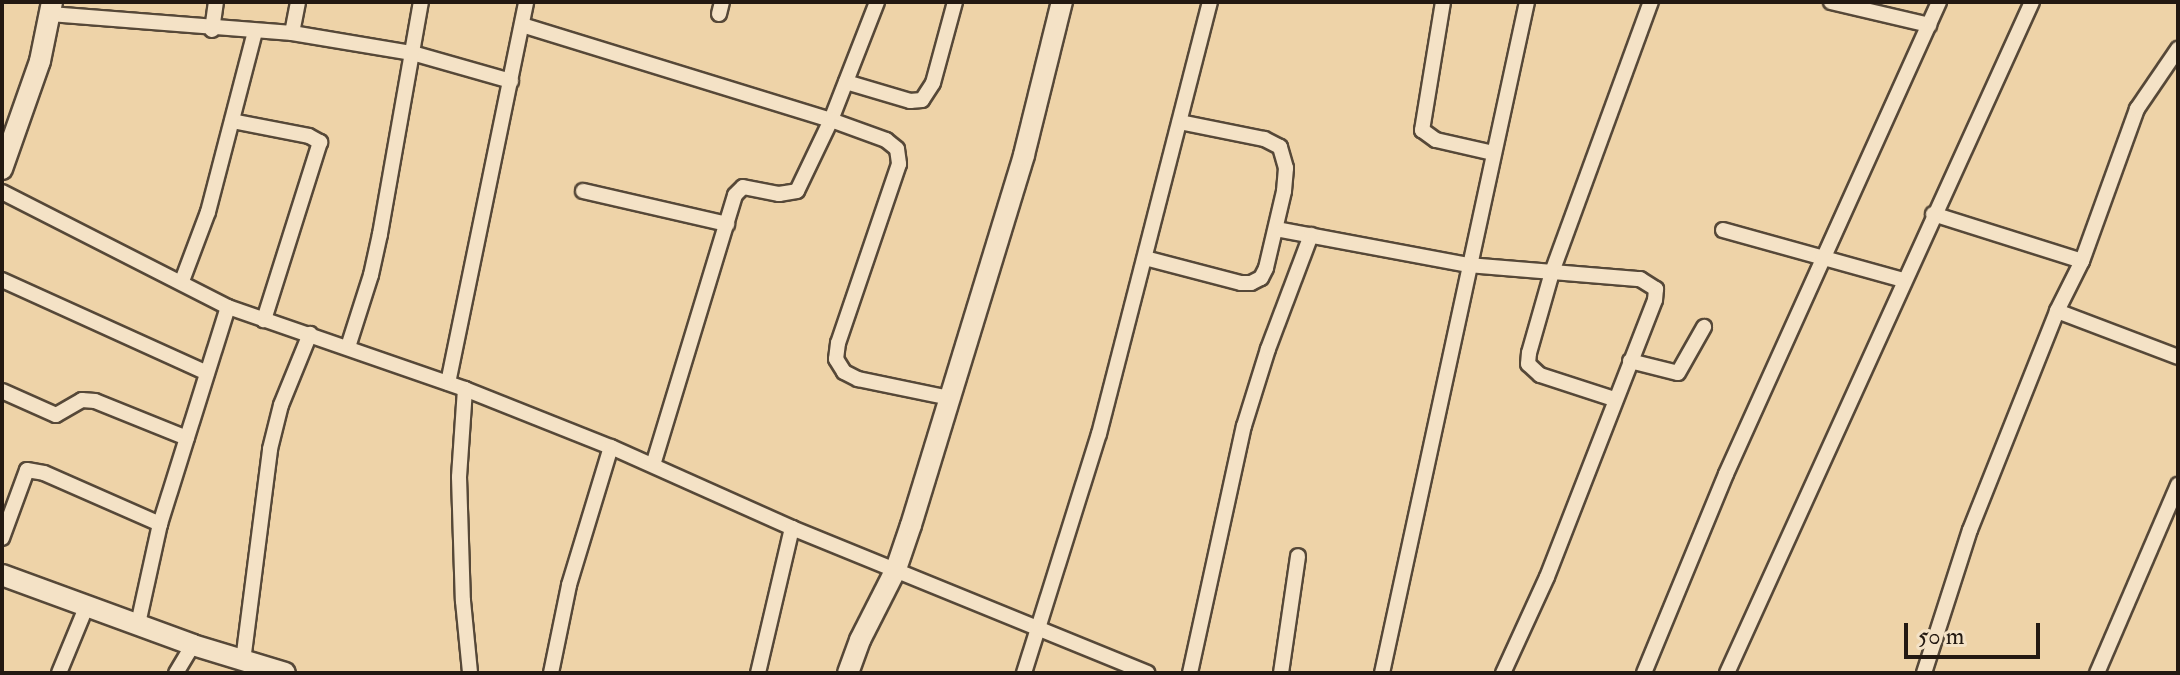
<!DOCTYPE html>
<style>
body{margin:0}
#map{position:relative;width:2180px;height:675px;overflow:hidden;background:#eed3a8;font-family:"IM FELL Double Pica",serif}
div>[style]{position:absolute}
.roads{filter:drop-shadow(2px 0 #564838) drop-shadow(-2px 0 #564838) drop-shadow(0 2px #564838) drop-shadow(0 -2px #564838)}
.street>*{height:14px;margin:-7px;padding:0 7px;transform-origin:7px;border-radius:7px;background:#f4e2c6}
.secondary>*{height:20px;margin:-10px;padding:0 10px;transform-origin:10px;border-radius:10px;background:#f4e2c6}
span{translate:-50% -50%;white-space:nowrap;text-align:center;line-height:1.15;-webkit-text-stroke:6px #f4e2c6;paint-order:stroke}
.frame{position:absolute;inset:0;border:4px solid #231912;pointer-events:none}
.scale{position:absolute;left:1904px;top:623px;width:136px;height:36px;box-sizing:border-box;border:4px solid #231912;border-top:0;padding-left:10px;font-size:24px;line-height:28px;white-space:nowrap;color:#231912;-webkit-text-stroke:6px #f4e2c6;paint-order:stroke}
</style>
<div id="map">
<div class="roads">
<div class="street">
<div style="left:1443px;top:2px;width:130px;rotate:99.3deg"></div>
<div style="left:1422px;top:130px;width:17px;rotate:36deg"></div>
<div style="left:1436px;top:140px;width:58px;rotate:12.8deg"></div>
<div style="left:1831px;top:2px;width:101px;rotate:13.2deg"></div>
<div style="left:50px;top:14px;width:243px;rotate:4.5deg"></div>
<div style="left:292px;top:33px;width:122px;rotate:9.5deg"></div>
<div style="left:412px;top:53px;width:103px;rotate:15.8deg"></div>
<div style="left:719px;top:14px;width:12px;rotate:-76deg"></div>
<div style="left:522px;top:25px;width:323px;rotate:17.1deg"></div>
<div style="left:831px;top:120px;width:127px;rotate:-68.7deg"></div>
<div style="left:212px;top:30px;width:28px;rotate:-82deg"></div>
<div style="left:292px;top:33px;width:32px;rotate:-79deg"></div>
<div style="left:846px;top:82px;width:67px;rotate:16.5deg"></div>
<div style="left:910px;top:101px;width:12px;rotate:-5deg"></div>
<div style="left:922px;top:100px;width:20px;rotate:-57deg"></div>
<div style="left:933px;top:83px;width:84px;rotate:-74.8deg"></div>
<div style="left:232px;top:121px;width:78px;rotate:11deg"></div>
<div style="left:309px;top:136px;width:13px;rotate:29deg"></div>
<div style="left:320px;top:142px;width:187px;rotate:107.5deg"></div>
<div style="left:583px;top:191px;width:148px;rotate:12.9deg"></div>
<div style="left:2px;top:192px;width:254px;rotate:27deg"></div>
<div style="left:228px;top:307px;width:251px;rotate:19.1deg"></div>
<div style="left:465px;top:389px;width:157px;rotate:21.7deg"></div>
<div style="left:611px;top:447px;width:198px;rotate:24.1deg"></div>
<div style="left:792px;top:528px;width:384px;rotate:22.2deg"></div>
<div style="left:1933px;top:214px;width:156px;rotate:17.5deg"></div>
<div style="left:1276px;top:229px;width:195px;rotate:10.6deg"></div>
<div style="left:1468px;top:265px;width:173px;rotate:4.7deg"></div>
<div style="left:1640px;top:279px;width:19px;rotate:32deg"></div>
<div style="left:1656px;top:289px;width:11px;rotate:95deg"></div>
<div style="left:1655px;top:300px;width:297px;rotate:111.3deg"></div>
<div style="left:1547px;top:577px;width:106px;rotate:114.6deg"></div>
<div style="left:1723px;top:230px;width:187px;rotate:15.5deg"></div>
<div style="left:1145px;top:258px;width:99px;rotate:14.6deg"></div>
<div style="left:1241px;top:283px;width:10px"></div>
<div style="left:1251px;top:283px;width:11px;rotate:-27deg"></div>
<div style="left:1261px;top:278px;width:11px;rotate:-63deg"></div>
<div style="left:1266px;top:268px;width:79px;rotate:-76.8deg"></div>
<div style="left:1284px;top:191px;width:23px;rotate:-85deg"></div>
<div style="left:1286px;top:168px;width:22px;rotate:-106deg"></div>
<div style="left:1280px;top:147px;width:18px;rotate:-153deg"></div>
<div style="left:1264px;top:139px;width:86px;rotate:-168.6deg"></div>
<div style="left:2px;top:280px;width:225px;rotate:24.4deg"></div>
<div style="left:182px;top:281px;width:74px;rotate:-69.4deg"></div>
<div style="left:208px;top:212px;width:186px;rotate:-75.4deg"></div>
<div style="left:2057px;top:311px;width:129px;rotate:20.8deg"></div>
<div style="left:348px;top:347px;width:76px;rotate:-72.3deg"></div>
<div style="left:371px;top:275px;width:42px;rotate:-77.6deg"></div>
<div style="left:380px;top:234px;width:236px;rotate:-80deg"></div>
<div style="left:1630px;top:361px;width:49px;rotate:14deg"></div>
<div style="left:1678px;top:373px;width:53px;rotate:-60.5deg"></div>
<div style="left:448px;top:383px;width:389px;rotate:-78.4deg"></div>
<div style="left:465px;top:389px;width:88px;rotate:93.9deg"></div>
<div style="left:459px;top:477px;width:124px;rotate:88.2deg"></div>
<div style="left:463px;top:601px;width:72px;rotate:84.4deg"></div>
<div style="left:2px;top:391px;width:59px;rotate:24deg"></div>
<div style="left:56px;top:415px;width:30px;rotate:-30deg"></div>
<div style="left:82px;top:400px;width:13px;rotate:4deg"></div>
<div style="left:95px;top:401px;width:99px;rotate:21.9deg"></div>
<div style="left:1614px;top:399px;width:78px;rotate:-162deg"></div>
<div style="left:1540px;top:375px;width:16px;rotate:-137deg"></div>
<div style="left:1528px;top:364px;width:11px;rotate:-85deg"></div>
<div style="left:1529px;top:353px;width:84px;rotate:-74.1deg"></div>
<div style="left:1552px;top:272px;width:288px;rotate:-69.9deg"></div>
<div style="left:653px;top:465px;width:282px;rotate:-73.1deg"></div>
<div style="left:735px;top:195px;width:11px;rotate:-45deg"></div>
<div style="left:743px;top:187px;width:37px;rotate:11deg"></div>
<div style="left:779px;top:194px;width:18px;rotate:-9deg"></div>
<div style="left:797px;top:191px;width:79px;rotate:-64.4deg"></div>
<div style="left:831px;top:120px;width:59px;rotate:20deg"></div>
<div style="left:886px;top:140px;width:14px;rotate:39deg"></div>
<div style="left:897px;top:149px;width:15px;rotate:82deg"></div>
<div style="left:899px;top:164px;width:189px;rotate:108.8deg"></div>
<div style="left:838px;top:343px;width:16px;rotate:97deg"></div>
<div style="left:836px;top:359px;width:15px;rotate:58deg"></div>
<div style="left:844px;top:372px;width:16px;rotate:27deg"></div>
<div style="left:858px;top:379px;width:94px;rotate:11.7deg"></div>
<div style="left:2px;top:538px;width:72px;rotate:-69.8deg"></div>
<div style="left:27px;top:470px;width:17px;rotate:10deg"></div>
<div style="left:44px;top:473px;width:127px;rotate:23.7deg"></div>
<div style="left:138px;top:624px;width:102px;rotate:-77.6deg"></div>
<div style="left:160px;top:524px;width:227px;rotate:-72.6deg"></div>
<div style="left:243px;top:661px;width:214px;rotate:-82.7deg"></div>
<div style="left:270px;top:449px;width:45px;rotate:-76deg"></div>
<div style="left:281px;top:405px;width:77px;rotate:-67.8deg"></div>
<div style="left:59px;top:673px;width:74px;rotate:-67.6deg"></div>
<div style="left:176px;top:673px;width:33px;rotate:-59deg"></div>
<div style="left:551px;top:673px;width:90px;rotate:-78.4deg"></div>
<div style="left:569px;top:585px;width:144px;rotate:-73.1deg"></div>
<div style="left:758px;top:673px;width:149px;rotate:-76.8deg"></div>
<div style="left:1024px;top:673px;width:250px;rotate:-72.6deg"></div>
<div style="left:1099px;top:434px;width:446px;rotate:-75.6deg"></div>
<div style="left:1190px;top:673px;width:253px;rotate:-77.7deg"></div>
<div style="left:1244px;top:426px;width:81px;rotate:-72.7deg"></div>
<div style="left:1268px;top:349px;width:122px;rotate:-69.3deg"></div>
<div style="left:1281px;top:673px;width:118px;rotate:-81.7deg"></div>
<div style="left:1382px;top:673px;width:686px;rotate:-77.81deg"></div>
<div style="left:1644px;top:673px;width:215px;rotate:-67.6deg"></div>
<div style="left:1726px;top:474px;width:518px;rotate:-65.71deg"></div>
<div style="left:1727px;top:673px;width:737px;rotate:-65.56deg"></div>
<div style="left:1924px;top:673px;width:150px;rotate:-72.2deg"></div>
<div style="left:1970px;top:530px;width:236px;rotate:-68.3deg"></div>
<div style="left:2057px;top:311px;width:56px;rotate:-63.4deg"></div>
<div style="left:2082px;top:261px;width:162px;rotate:-70.1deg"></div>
<div style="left:2137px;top:109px;width:73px;rotate:-55.7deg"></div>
<div style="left:2097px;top:673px;width:205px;rotate:-66.7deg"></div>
</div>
<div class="secondary">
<div style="left:2px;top:169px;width:114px;rotate:-70.6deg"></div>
<div style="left:40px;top:61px;width:60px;rotate:-78.5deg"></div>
<div style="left:2px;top:575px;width:203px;rotate:20.1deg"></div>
<div style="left:193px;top:645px;width:96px;rotate:16.9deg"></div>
<div style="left:848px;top:673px;width:35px;rotate:-70deg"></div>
<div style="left:860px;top:640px;width:80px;rotate:-63.1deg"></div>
<div style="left:896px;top:569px;width:46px;rotate:-71.2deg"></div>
<div style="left:911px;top:525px;width:387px;rotate:-73deg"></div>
<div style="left:1024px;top:155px;width:158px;rotate:-76.1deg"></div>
</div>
</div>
<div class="frame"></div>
<div class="scale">50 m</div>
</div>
